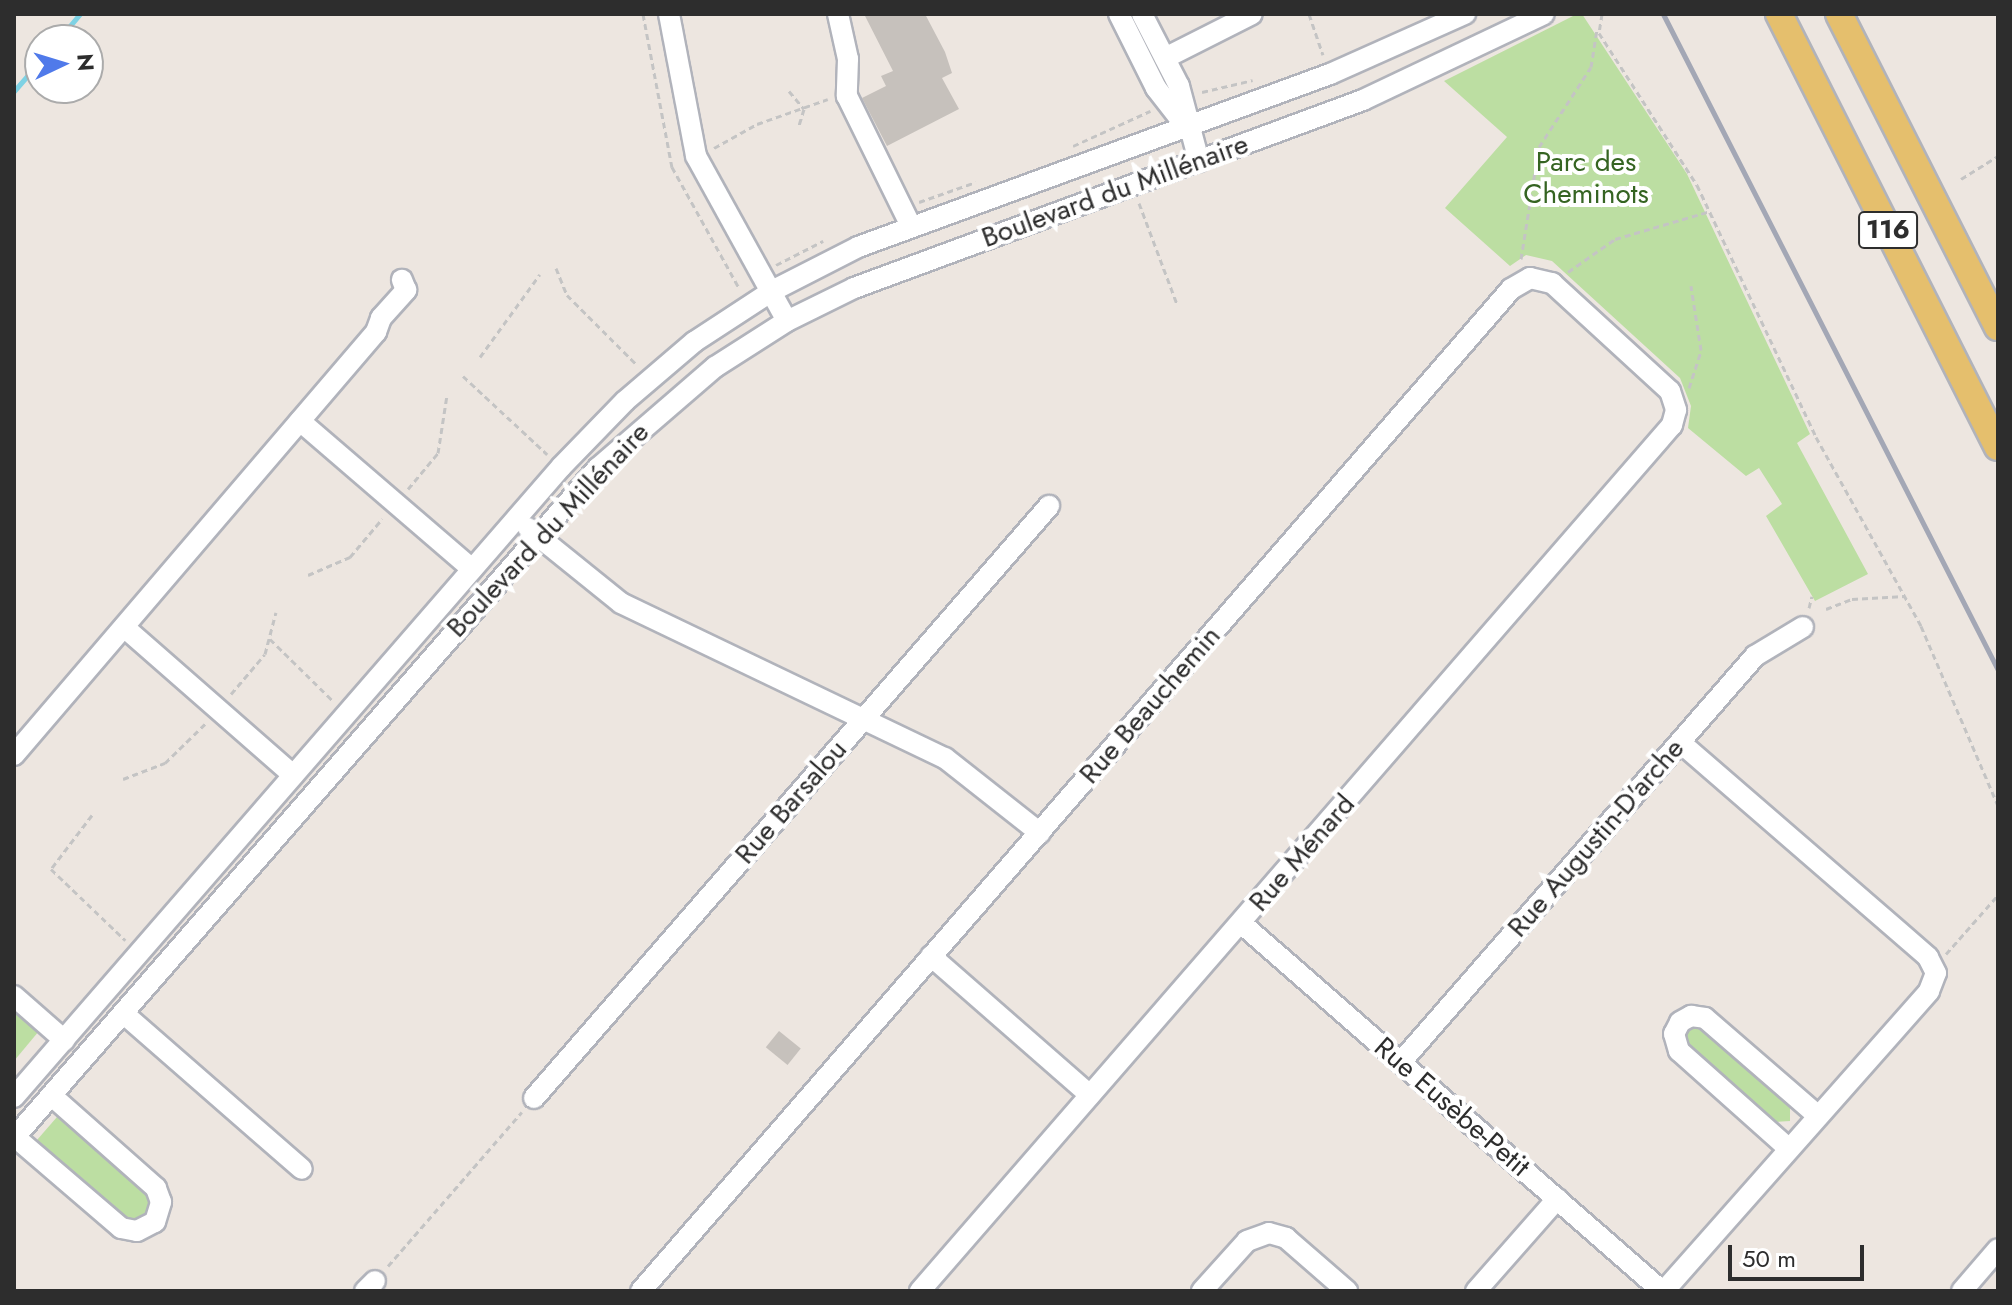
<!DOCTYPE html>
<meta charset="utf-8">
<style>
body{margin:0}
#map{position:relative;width:2012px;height:1305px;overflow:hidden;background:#ede6e0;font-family:Jost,sans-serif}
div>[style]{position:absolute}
.green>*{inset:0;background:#bcdea2}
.stream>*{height:5px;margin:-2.5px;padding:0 2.5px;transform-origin:2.5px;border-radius:2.5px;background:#7ed2e4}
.building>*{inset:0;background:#c6c1bc;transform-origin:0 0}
.path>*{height:3px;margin-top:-1.5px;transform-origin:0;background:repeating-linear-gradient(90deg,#c4c4c4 0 6px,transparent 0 10px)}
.roads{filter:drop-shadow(2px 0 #b1b3bb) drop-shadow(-2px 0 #b1b3bb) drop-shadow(0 2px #b1b3bb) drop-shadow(0 -2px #b1b3bb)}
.minor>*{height:20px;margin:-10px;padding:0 10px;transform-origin:10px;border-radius:10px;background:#fff}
.major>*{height:26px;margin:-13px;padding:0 13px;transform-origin:13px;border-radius:13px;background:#e5bf6d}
.rail>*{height:5px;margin:-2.5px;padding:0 2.5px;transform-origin:2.5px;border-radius:2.5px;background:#a3a7b5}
span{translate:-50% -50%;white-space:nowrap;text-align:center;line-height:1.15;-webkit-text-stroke:8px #fff;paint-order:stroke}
.shield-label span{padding:2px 6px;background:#fff;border:2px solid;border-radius:6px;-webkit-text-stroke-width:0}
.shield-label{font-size:26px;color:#2d2d2d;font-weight:700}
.park-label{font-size:28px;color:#356422}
.street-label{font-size:28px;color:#2d2d2d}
.frame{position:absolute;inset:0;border:16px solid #2d2d2d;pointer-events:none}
.north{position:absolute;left:24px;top:24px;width:80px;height:80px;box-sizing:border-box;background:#fff;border:2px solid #ababab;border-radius:50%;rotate:86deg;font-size:22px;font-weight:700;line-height:32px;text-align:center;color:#2d2d2d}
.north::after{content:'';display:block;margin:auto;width:28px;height:36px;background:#507aea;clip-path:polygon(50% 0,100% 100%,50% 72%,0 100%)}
.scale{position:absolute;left:1728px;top:1245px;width:136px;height:36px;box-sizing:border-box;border:4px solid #2d2d2d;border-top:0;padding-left:10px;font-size:24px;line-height:28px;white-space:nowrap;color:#2d2d2d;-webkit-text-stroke:6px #fff;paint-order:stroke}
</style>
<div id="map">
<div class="green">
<div style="clip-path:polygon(1577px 14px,1582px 14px,1687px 174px,1810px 434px,1797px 443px,1868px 574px,1815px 601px,1766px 516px,1782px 504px,1759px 468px,1746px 476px,1688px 428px,1691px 406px,1680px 378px,1552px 261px,1526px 255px,1510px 266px,1445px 208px,1507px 137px,1444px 81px)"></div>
<div style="clip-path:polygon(14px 1007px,39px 1031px,14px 1061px)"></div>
<div style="clip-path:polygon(1696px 1026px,1790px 1105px,1790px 1121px,1774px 1122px,1687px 1046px,1685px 1033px)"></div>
<div style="clip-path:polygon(57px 1117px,145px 1189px,151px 1207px,145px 1217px,128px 1221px,39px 1145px,37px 1140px)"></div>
</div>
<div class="stream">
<div style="left:58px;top:40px;width:34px;rotate:-50deg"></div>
<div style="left:14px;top:91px;width:40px;rotate:-49deg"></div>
</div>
<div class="building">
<div style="clip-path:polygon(864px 14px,925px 14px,945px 52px,952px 73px,942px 78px,959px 109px,887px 146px,862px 98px,886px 86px,881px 76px,893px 71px)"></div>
<div style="left:779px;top:1031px;width:28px;height:21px;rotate:39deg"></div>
</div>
<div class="path">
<div style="left:643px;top:14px;width:156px;rotate:79.3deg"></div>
<div style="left:672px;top:167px;width:138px;rotate:61deg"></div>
<div style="left:1309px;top:14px;width:43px;rotate:71.1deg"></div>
<div style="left:1602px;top:14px;width:19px;rotate:99deg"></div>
<div style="left:1599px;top:33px;width:181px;rotate:57.2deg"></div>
<div style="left:1697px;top:185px;width:279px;rotate:64.7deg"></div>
<div style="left:1816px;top:437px;width:216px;rotate:60.9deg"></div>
<div style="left:1921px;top:626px;width:196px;rotate:66.8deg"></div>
<div style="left:789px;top:91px;width:23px;rotate:50deg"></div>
<div style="left:804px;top:109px;width:17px;rotate:107deg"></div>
<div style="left:1202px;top:92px;width:52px;rotate:-13.2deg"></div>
<div style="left:1073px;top:146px;width:85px;rotate:-24.4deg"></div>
<div style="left:714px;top:148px;width:49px;rotate:-29.2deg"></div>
<div style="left:757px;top:124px;width:75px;rotate:-19.4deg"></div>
<div style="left:1961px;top:179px;width:44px;rotate:-31.9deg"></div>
<div style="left:919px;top:202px;width:60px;rotate:-19.3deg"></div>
<div style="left:1139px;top:203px;width:108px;rotate:69.4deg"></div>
<div style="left:1521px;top:259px;width:113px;rotate:-80.9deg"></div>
<div style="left:1539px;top:147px;width:95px;rotate:-57deg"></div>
<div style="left:1591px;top:67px;width:37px;rotate:-81deg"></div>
<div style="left:776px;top:265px;width:53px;rotate:-27.1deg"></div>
<div style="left:556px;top:268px;width:29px;rotate:68deg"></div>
<div style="left:567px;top:295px;width:98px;rotate:45deg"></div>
<div style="left:1568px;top:272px;width:57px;rotate:-35.1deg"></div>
<div style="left:1615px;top:239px;width:100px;rotate:-16.3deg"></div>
<div style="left:480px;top:357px;width:102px;rotate:-54.1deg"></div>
<div style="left:463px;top:376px;width:115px;rotate:42.9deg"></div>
<div style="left:1689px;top:388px;width:40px;rotate:-72deg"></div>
<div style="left:1701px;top:350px;width:65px;rotate:-98.9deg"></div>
<div style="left:408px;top:489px;width:47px;rotate:-50.2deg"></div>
<div style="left:438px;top:453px;width:59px;rotate:-81.2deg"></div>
<div style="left:308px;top:575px;width:46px;rotate:-23.2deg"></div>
<div style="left:350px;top:557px;width:50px;rotate:-49.9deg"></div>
<div style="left:1809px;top:608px;width:12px;rotate:-76deg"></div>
<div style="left:1826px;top:609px;width:28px;rotate:-21deg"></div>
<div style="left:1852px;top:599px;width:53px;rotate:-3.2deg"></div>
<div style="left:270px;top:639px;width:87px;rotate:44.5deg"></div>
<div style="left:231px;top:694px;width:52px;rotate:-49.6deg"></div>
<div style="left:265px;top:654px;width:43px;rotate:-75.3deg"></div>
<div style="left:123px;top:779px;width:45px;rotate:-20.9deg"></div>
<div style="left:165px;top:763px;width:56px;rotate:-44.3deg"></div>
<div style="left:92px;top:815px;width:68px;rotate:127.2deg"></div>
<div style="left:51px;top:869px;width:103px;rotate:43.8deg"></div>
<div style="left:1946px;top:954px;width:79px;rotate:-48.6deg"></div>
<div style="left:388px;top:1266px;width:204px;rotate:-49deg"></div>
</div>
<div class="roads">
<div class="minor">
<div style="left:669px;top:14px;width:145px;rotate:79.2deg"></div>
<div style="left:696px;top:156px;width:188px;rotate:61.1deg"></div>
<div style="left:838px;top:14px;width:46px;rotate:77.5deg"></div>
<div style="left:848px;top:59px;width:37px;rotate:92deg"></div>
<div style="left:847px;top:96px;width:145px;rotate:63.8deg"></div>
<div style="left:1119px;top:14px;width:83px;rotate:63.4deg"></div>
<div style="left:1156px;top:88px;width:46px;rotate:52.1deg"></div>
<div style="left:1142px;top:14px;width:81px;rotate:62.8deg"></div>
<div style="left:1179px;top:86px;width:78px;rotate:75.1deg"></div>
<div style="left:1165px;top:58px;width:97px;rotate:-26.8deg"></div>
<div style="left:300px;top:421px;width:227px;rotate:40.7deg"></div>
<div style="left:528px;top:528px;width:119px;rotate:38.9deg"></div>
<div style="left:621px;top:603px;width:359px;rotate:25.6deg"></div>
<div style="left:945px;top:758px;width:121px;rotate:38.3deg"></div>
<div style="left:124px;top:627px;width:225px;rotate:41.2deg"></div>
<div style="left:14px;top:755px;width:557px;rotate:-49.44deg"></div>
<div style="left:376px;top:332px;width:15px;rotate:-70deg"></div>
<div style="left:381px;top:318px;width:38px;rotate:-48deg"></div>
<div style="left:406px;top:290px;width:11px;rotate:-112deg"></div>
<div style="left:1241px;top:923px;width:559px;rotate:41.16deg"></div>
<div style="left:931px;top:956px;width:211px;rotate:41.2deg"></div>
<div style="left:14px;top:996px;width:67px;rotate:41.3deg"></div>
<div style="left:123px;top:1013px;width:237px;rotate:41.1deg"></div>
<div style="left:1401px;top:1062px;width:539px;rotate:-48.91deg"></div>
<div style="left:1755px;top:656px;width:56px;rotate:-31.1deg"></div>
<div style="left:14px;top:1097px;width:834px;rotate:-49.03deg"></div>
<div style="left:561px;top:467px;width:92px;rotate:-45.9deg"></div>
<div style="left:625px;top:401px;width:91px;rotate:-40.5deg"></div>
<div style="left:694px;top:342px;width:93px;rotate:-33.2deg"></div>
<div style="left:772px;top:291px;width:97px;rotate:-27.1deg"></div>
<div style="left:858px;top:247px;width:503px;rotate:-20.13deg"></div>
<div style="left:1330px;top:74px;width:148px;rotate:-24deg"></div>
<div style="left:534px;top:1098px;width:785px;rotate:-48.98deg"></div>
<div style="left:15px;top:1137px;width:140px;rotate:40.6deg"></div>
<div style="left:121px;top:1228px;width:16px;rotate:11deg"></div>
<div style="left:137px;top:1231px;width:20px;rotate:-27deg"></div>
<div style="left:155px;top:1222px;width:21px;rotate:-73deg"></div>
<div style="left:161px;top:1202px;width:15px;rotate:-110deg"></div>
<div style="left:156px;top:1188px;width:140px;rotate:-138.5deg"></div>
<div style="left:14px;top:1138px;width:889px;rotate:-48.92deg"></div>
<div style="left:598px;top:468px;width:155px;rotate:-40.8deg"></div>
<div style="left:715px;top:367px;width:85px;rotate:-32.6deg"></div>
<div style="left:787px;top:321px;width:75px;rotate:-26.2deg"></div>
<div style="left:854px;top:288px;width:543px;rotate:-20.27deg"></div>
<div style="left:1363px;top:100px;width:200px;rotate:-25.4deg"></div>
<div style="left:1788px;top:1148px;width:146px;rotate:-138.3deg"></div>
<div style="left:1679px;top:1051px;width:18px;rotate:-106deg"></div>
<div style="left:1674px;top:1034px;width:13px;rotate:-63deg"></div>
<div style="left:1680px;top:1022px;width:13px;rotate:-29deg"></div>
<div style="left:1691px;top:1016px;width:14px;rotate:8deg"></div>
<div style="left:1705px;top:1018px;width:148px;rotate:40.9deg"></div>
<div style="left:365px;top:1291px;width:14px;rotate:-45deg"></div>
<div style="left:641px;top:1291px;width:1327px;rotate:-49.03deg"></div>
<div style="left:1511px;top:289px;width:22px;rotate:-30deg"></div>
<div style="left:1530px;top:278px;width:23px;rotate:13deg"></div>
<div style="left:1552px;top:283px;width:160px;rotate:42.5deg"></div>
<div style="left:1670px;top:391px;width:20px;rotate:72deg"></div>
<div style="left:1676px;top:410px;width:16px;rotate:105deg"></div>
<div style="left:1672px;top:425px;width:1147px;rotate:130.97deg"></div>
<div style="left:1202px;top:1291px;width:67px;rotate:-48deg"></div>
<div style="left:1247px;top:1241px;width:23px;rotate:-20deg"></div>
<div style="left:1269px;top:1233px;width:18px;rotate:16deg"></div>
<div style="left:1286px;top:1238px;width:81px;rotate:41deg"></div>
<div style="left:1476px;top:1291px;width:123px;rotate:-48.6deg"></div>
<div style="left:1664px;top:1291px;width:400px;rotate:-48.5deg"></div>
<div style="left:1929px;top:991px;width:19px;rotate:-69deg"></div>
<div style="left:1936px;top:973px;width:18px;rotate:-117deg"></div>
<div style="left:1928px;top:957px;width:328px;rotate:-139.1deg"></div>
<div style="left:1962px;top:1291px;width:55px;rotate:-49.4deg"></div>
</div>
<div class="major">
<div style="left:1779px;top:14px;width:485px;rotate:63.2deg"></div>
<div style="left:1839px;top:14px;width:351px;rotate:63.1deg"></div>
</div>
</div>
<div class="rail">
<div style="left:1663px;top:14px;width:737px;rotate:62.95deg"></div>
</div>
<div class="shield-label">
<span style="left:1888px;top:230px">116</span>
</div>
<div class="park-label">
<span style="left:1586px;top:178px">Parc des<br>Cheminots</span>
</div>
<div class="street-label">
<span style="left:1115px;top:191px;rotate:-20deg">Boulevard du Millénaire</span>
<span style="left:548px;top:530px;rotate:-47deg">Boulevard du Millénaire</span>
<span style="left:1150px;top:705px;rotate:-49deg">Rue Beauchemin</span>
<span style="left:791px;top:802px;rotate:-49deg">Rue Barsalou</span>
<span style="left:1596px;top:838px;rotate:-49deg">Rue Augustin-D'arche</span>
<span style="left:1302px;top:853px;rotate:-49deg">Rue Ménard</span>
<span style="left:1452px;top:1107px;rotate:41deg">Rue Eusèbe-Petit</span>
</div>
<div class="frame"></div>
<div class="north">N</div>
<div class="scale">50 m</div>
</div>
